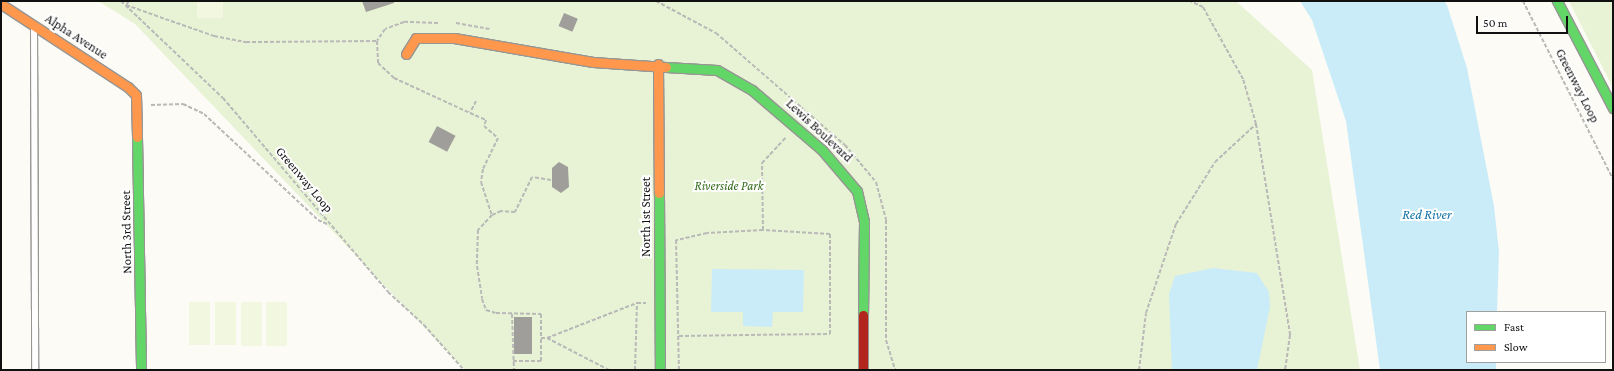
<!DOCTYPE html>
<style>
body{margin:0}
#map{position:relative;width:1614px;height:371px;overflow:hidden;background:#fcfbf6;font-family:"Crimson Pro",serif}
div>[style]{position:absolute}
.green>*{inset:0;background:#e8f3d5}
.pitch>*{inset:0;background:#f2f7df;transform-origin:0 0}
.water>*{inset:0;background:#caecf8}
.building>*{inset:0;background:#a09e9b;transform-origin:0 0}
.path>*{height:2px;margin-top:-1px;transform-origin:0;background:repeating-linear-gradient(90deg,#b9b9b8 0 4px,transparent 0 6px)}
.roads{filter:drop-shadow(1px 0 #969694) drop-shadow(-1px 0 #969694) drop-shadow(0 1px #969694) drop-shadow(0 -1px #969694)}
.lane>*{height:6px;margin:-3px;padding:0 3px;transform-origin:3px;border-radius:3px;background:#fffefe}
.fast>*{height:9px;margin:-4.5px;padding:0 4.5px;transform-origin:4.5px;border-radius:4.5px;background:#63d668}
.slow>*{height:9px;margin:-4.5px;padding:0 4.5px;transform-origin:4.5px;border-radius:4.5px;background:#ff974d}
.jam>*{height:9px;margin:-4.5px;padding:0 4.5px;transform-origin:4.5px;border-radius:4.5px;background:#b3261e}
span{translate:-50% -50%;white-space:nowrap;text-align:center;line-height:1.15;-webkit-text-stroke:4px #fff;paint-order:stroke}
.street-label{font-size:13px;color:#101010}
.park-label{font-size:13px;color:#346c1c;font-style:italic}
.water-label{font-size:14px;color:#1274a9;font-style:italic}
.frame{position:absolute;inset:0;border:2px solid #101010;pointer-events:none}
.legend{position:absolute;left:1466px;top:311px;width:140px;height:52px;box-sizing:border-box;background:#fff;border:1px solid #9f9f9f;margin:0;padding:5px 7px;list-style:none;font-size:12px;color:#101010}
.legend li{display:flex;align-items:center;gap:8px;height:20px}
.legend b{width:20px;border:1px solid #9f9f9f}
.scale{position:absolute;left:1476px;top:16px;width:92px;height:18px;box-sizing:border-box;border:2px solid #101010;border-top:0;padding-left:5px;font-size:12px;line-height:14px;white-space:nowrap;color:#101010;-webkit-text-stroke:3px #fff;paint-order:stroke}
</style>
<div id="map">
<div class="green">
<div style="clip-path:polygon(98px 1px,1236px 1px,1312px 70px,1360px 370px,465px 370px,135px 24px)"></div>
<div style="clip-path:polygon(1569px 1px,1613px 1px,1613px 88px)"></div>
</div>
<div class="pitch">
<div style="left:197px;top:1px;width:26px;height:17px"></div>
<div style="left:189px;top:302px;width:21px;height:43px"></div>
<div style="left:215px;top:302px;width:21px;height:43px"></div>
<div style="left:241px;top:302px;width:21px;height:44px"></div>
<div style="left:266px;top:302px;width:21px;height:44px"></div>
</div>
<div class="water">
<div style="clip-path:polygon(1300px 1px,1444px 1px,1447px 5px,1467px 68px,1494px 206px,1499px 252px,1497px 312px,1467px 312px,1467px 362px,1496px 362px,1496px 370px,1380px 370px,1346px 121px,1312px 20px)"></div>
<div style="clip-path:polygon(1213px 268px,1257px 273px,1269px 292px,1270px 307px,1257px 370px,1172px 370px,1169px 294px,1175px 276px)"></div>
<div style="clip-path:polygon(712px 269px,804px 270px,803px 312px,773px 312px,772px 327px,743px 326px,743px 312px,711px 312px)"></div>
</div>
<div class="building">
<div style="clip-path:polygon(362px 1px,394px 1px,394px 3px,366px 12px)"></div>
<div style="left:564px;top:13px;width:15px;height:14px;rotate:23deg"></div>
<div style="left:437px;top:126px;width:21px;height:18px;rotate:28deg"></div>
<div style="clip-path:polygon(559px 162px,568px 167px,569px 187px,561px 193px,552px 187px,552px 168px)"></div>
<div style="left:514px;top:317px;width:18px;height:37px"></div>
</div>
<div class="path">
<div style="left:121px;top:1px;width:141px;rotate:43.6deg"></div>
<div style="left:223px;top:98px;width:255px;rotate:49.6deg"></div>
<div style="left:388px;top:292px;width:49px;rotate:42.5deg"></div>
<div style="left:424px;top:325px;width:60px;rotate:48.4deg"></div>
<div style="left:129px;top:1px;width:5px;rotate:127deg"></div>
<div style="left:126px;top:5px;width:48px;rotate:19.6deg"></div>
<div style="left:171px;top:21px;width:46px;rotate:19.2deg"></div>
<div style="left:214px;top:36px;width:33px;rotate:11deg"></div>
<div style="left:246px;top:42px;width:131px;rotate:-0.4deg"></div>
<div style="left:656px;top:1px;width:68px;rotate:28.1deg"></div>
<div style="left:716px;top:33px;width:171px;rotate:41deg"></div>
<div style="left:845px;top:145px;width:48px;rotate:50deg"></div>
<div style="left:876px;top:182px;width:39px;rotate:75deg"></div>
<div style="left:886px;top:220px;width:120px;rotate:90deg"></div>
<div style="left:886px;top:340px;width:31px;rotate:73deg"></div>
<div style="left:1523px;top:1px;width:199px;rotate:63.2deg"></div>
<div style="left:438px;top:23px;width:34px;rotate:-178deg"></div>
<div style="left:404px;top:22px;width:20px;rotate:160deg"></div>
<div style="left:385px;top:29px;width:14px;rotate:124deg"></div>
<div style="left:377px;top:41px;width:22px;rotate:87deg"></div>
<div style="left:378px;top:63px;width:22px;rotate:43deg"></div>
<div style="left:394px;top:78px;width:84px;rotate:24.7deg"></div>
<div style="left:456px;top:23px;width:34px;rotate:10deg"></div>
<div style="left:476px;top:101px;width:13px;rotate:117deg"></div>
<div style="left:470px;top:113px;width:17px;rotate:24deg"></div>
<div style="left:486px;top:120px;width:6px;rotate:108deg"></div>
<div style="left:484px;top:126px;width:18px;rotate:41deg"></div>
<div style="left:498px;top:138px;width:34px;rotate:116deg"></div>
<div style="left:483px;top:169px;width:13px;rotate:99deg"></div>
<div style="left:481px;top:182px;width:35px;rotate:72deg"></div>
<div style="left:151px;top:105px;width:32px;rotate:-2deg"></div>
<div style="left:183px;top:104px;width:23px;rotate:25deg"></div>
<div style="left:204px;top:114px;width:156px;rotate:42.9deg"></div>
<div style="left:318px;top:220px;width:12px;rotate:24deg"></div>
<div style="left:1256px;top:124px;width:214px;rotate:80.8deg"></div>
<div style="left:1290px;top:335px;width:35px;rotate:98deg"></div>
<div style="left:551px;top:180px;width:19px;rotate:-171deg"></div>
<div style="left:532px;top:177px;width:39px;rotate:116deg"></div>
<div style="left:515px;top:212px;width:14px;rotate:-176deg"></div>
<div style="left:501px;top:211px;width:10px;rotate:156deg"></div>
<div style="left:492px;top:215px;width:21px;rotate:133deg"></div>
<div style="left:478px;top:230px;width:36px;rotate:92deg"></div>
<div style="left:477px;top:266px;width:33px;rotate:81deg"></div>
<div style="left:482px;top:299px;width:12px;rotate:70deg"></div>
<div style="left:486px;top:310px;width:10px;rotate:17deg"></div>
<div style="left:496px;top:313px;width:45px;rotate:1.3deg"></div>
<div style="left:541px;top:314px;width:24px;rotate:90deg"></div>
<div style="left:541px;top:338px;width:6px"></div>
<div style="left:547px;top:338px;width:97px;rotate:-21.3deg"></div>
<div style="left:637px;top:303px;width:9px"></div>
<div style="left:763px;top:230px;width:67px;rotate:-90.9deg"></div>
<div style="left:762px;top:163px;width:35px;rotate:-47deg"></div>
<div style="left:512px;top:314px;width:56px;rotate:88deg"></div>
<div style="left:679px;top:336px;width:151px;rotate:-0.8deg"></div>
<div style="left:830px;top:334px;width:100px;rotate:-90deg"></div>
<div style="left:830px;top:234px;width:67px;rotate:-176.6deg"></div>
<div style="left:763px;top:230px;width:56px;rotate:176.9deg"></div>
<div style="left:707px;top:233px;width:32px;rotate:167deg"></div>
<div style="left:676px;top:240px;width:130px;rotate:88.7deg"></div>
<div style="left:547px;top:338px;width:70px;rotate:27.3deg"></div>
<div style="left:513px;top:361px;width:28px"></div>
<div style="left:541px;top:361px;width:23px;rotate:-90deg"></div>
<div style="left:635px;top:370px;width:67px;rotate:-88.3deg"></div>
<div style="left:1139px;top:370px;width:57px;rotate:-83deg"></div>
<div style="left:1146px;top:313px;width:94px;rotate:-71.4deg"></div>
<div style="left:1176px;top:224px;width:73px;rotate:-57.8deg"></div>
<div style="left:1215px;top:162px;width:56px;rotate:-42.8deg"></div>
<div style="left:1256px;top:124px;width:47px;rotate:-106.1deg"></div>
<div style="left:1243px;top:79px;width:82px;rotate:-119.1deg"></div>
<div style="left:1203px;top:7px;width:14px;rotate:-155deg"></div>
</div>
<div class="roads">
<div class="lane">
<div style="left:34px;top:28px;width:342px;rotate:89.8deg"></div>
</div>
<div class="fast">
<div style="left:1557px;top:1px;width:121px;rotate:62.4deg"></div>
<div style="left:666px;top:67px;width:51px;rotate:3.4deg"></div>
<div style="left:717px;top:70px;width:40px;rotate:29.7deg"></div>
<div style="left:752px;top:90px;width:92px;rotate:40.6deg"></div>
<div style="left:822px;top:150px;width:54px;rotate:49.5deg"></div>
<div style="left:857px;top:191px;width:31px;rotate:77deg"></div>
<div style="left:864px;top:221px;width:94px;rotate:90.6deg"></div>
<div style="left:137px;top:137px;width:233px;rotate:89deg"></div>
<div style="left:659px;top:193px;width:177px;rotate:89.7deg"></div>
</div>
<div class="slow">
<div style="left:1px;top:4px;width:152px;rotate:33.2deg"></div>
<div style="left:128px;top:87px;width:11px;rotate:45deg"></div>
<div style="left:136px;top:95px;width:42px;rotate:88.6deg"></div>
<div style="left:406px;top:54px;width:19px;rotate:-58deg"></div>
<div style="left:416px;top:38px;width:38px"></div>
<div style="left:454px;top:38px;width:141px;rotate:9.8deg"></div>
<div style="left:593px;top:62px;width:73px;rotate:3.9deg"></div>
<div style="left:658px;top:64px;width:129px;rotate:89.6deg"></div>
</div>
<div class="jam">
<div style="left:863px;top:370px;width:55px;rotate:-90deg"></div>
</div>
</div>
<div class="street-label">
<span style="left:76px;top:37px;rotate:33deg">Alpha Avenue</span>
<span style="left:1577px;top:86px;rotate:63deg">Greenway Loop</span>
<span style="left:819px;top:131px;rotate:43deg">Lewis Boulevard</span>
<span style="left:304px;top:180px;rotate:50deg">Greenway Loop</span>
<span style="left:646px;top:217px;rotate:-90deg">North 1st Street</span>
<span style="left:127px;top:232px;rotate:-91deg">North 3rd Street</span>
</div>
<div class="park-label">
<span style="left:729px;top:186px">Riverside Park</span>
</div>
<div class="water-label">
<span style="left:1427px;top:214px">Red River</span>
</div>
<div class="frame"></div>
<ul class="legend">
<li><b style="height:5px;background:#63d668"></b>Fast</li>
<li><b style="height:5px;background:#ff974d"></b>Slow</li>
</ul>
<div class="scale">50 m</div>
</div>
